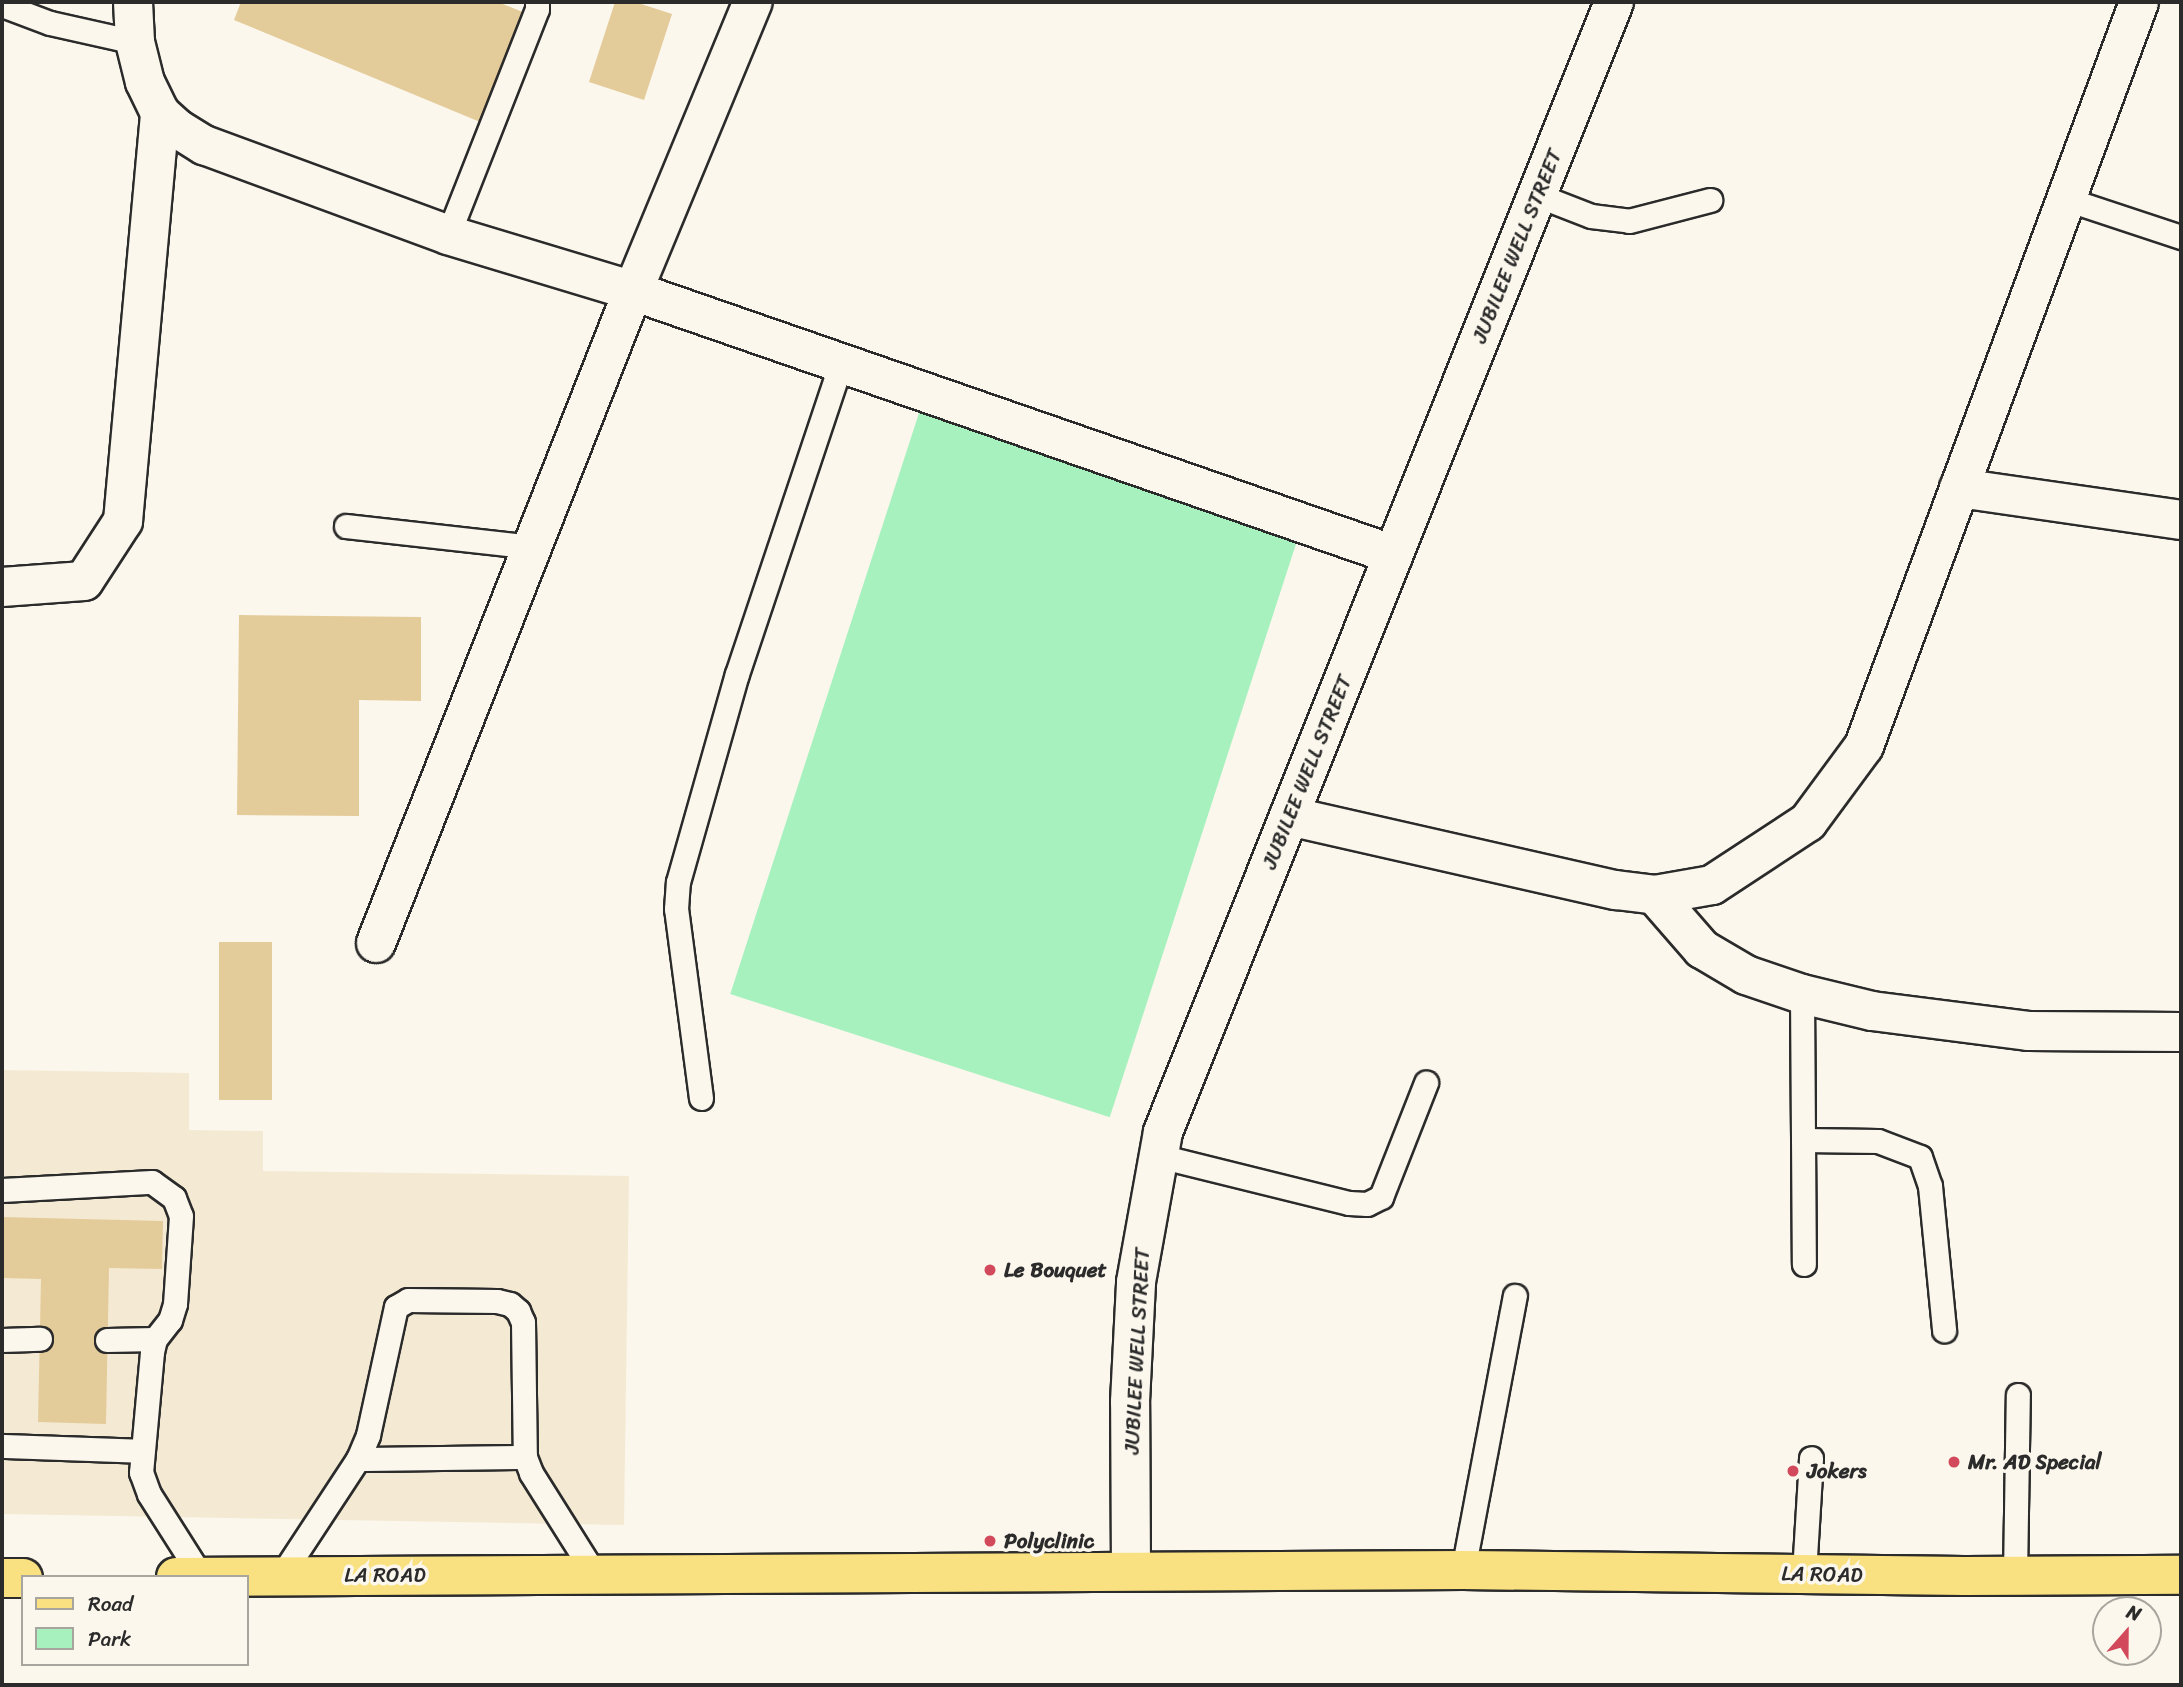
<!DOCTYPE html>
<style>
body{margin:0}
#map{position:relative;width:2183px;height:1687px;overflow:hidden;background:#fbf7ec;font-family:Sriracha,sans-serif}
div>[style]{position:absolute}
.built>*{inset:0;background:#f4ead3}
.green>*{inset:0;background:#a7f1bf;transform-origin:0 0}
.building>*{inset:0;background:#e4cb9a;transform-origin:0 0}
.roads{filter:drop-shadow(2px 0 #2b2b2b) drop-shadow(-2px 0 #2b2b2b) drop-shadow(0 2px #2b2b2b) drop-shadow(0 -2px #2b2b2b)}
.lane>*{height:23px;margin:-11.5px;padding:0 11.5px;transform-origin:11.5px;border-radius:11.5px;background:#fbf7ec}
.street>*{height:38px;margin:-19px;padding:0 19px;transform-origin:19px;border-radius:19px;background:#fbf7ec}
.primary>*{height:38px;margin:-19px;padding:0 19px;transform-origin:19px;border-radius:19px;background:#f9e181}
.dots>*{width:19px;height:19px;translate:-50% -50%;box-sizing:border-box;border:4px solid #fbf7ec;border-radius:50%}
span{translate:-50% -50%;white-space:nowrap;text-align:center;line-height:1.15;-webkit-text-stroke:7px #fbf7ec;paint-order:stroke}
.street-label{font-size:21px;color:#2b2b2b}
.poi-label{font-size:21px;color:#2b2b2b;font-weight:700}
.left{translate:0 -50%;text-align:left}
.frame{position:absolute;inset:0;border:4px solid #2b2b2b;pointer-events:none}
.legend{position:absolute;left:21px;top:1575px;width:228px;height:91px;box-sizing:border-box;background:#fbf7ec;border:2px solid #a8a59f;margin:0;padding:9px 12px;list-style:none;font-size:21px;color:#2b2b2b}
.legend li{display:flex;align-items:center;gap:14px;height:35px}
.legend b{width:35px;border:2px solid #a8a59f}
.north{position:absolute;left:2092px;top:1596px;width:70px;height:70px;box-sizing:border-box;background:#fbf7ec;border:2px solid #a8a59f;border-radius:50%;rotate:21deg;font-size:19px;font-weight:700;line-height:28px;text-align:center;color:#2b2b2b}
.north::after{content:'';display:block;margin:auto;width:24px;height:32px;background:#d1495b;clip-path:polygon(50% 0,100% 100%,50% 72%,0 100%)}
</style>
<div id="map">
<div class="built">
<div style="clip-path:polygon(2px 1070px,189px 1073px,189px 1130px,263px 1131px,263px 1171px,629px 1176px,624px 1525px,2px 1514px)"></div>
</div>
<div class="green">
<div style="left:920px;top:410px;width:399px;height:614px;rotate:18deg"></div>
</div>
<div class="building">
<div style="clip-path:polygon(241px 2px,498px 2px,530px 15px,485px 124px,234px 20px)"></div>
<div style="clip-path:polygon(615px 2px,635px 2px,672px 14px,644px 100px,589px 82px)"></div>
<div style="clip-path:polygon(239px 615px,421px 617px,421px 701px,359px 700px,359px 816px,237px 815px)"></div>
<div style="left:219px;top:942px;width:53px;height:158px"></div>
<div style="clip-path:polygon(2px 1217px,163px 1221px,162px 1269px,109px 1268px,106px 1424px,38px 1422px,41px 1279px,2px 1278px)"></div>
</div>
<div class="roads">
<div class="lane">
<div style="left:2px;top:5px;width:51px;rotate:20.6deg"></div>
<div style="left:50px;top:23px;width:87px;rotate:12.6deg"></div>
<div style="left:1537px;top:195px;width:58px;rotate:21.3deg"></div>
<div style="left:1591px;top:216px;width:38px;rotate:7deg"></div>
<div style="left:1629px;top:221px;width:84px;rotate:-14.5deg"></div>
<div style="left:2066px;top:199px;width:121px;rotate:18.3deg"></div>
<div style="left:448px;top:235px;width:243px;rotate:-68.5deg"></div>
<div style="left:537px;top:9px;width:7px;rotate:-90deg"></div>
<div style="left:346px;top:526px;width:187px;rotate:6.4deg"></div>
<div style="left:1802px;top:994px;width:270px;rotate:89.6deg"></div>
<div style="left:701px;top:1098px;width:191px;rotate:-97.5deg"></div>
<div style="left:676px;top:909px;width:27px;rotate:-86deg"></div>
<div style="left:678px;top:882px;width:216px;rotate:-74.2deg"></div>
<div style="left:737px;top:674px;width:328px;rotate:-71.5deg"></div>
<div style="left:1803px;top:1140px;width:75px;rotate:0.8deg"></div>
<div style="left:1878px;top:1141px;width:45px;rotate:20.9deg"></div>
<div style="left:1920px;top:1157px;width:31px;rotate:71deg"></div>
<div style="left:1930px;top:1186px;width:145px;rotate:84.4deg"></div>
<div style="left:1159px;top:1156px;width:196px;rotate:13.9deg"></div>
<div style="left:1349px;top:1203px;width:18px;rotate:3deg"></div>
<div style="left:1367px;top:1204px;width:16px;rotate:-27deg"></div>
<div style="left:1381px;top:1197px;width:123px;rotate:-68.5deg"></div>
<div style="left:2px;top:1190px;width:150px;rotate:-3.1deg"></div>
<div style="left:152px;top:1182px;width:27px;rotate:36deg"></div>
<div style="left:174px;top:1198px;width:19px;rotate:69deg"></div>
<div style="left:181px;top:1216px;width:88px;rotate:93.9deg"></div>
<div style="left:175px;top:1304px;width:17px;rotate:107deg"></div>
<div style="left:170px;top:1320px;width:24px;rotate:128deg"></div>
<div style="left:155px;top:1339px;width:13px;rotate:103deg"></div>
<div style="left:152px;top:1352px;width:121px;rotate:95.2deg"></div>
<div style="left:141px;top:1472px;width:23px;rotate:70deg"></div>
<div style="left:149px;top:1494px;width:97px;rotate:57.6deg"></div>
<div style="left:2px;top:1340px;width:38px;rotate:-2deg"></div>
<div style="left:107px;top:1340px;width:48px;rotate:-1.2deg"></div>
<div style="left:2px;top:1446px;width:140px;rotate:2deg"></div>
<div style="left:358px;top:1459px;width:167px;rotate:-0.7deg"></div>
<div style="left:1463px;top:1570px;width:279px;rotate:-79.3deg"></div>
<div style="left:1804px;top:1573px;width:115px;rotate:-86.5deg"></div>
<div style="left:281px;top:1576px;width:140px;rotate:-56.7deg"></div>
<div style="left:358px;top:1459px;width:26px;rotate:-67deg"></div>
<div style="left:368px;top:1435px;width:131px;rotate:-77.7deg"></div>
<div style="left:396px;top:1307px;width:14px;rotate:-30deg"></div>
<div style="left:408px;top:1300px;width:89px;rotate:0.6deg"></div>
<div style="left:497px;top:1301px;width:13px;rotate:13deg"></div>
<div style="left:510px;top:1304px;width:11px;rotate:41deg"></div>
<div style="left:518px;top:1311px;width:12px;rotate:66deg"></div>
<div style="left:523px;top:1322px;width:135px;rotate:89.2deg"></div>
<div style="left:525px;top:1457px;width:17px;rotate:69deg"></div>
<div style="left:531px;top:1473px;width:118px;rotate:57.8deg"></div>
<div style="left:2015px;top:1576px;width:181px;rotate:-89.1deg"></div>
</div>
<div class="street">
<div style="left:133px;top:2px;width:40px;rotate:87.1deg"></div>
<div style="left:135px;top:42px;width:41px;rotate:76deg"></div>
<div style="left:145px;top:82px;width:34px;rotate:64deg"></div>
<div style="left:160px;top:113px;width:24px;rotate:42deg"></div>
<div style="left:178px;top:129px;width:31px;rotate:32deg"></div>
<div style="left:204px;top:145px;width:260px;rotate:20.2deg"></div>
<div style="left:448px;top:235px;width:193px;rotate:16.8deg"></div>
<div style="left:633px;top:291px;width:805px;rotate:19.13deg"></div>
<div style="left:1959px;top:488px;width:224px;rotate:8.2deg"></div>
<div style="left:2px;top:587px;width:82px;rotate:-4.2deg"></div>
<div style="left:84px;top:581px;width:72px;rotate:-57deg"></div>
<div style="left:123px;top:521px;width:410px;rotate:-84.8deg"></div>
<div style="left:1289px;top:816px;width:335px;rotate:12.8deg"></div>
<div style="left:1616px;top:890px;width:39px;rotate:7deg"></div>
<div style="left:1655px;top:895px;width:58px;rotate:-10deg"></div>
<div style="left:1712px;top:885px;width:115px;rotate:-33.3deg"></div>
<div style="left:1808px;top:822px;width:94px;rotate:-53.6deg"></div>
<div style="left:1864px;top:746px;width:793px;rotate:-69.71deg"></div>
<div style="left:1655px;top:895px;width:72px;rotate:49deg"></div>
<div style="left:1702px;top:949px;width:51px;rotate:30.6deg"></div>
<div style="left:1746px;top:975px;width:59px;rotate:18.7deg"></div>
<div style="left:1802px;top:994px;width:72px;rotate:13.7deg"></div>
<div style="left:1872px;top:1011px;width:157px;rotate:7.3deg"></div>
<div style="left:2028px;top:1031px;width:153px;rotate:0.4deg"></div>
<div style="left:376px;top:943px;width:701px;rotate:-68.49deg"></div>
<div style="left:633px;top:291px;width:313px;rotate:-67.5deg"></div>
<div style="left:1131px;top:1571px;width:169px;rotate:-90.3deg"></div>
<div style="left:1130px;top:1402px;width:120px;rotate:-87.1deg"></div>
<div style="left:1136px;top:1282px;width:152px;rotate:-79.8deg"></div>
<div style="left:1163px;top:1132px;width:1217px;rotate:-68.24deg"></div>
</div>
<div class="primary">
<div style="left:176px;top:1577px;width:1287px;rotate:-0.31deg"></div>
<div style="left:1463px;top:1570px;width:501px;rotate:0.69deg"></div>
<div style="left:1964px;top:1576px;width:217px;rotate:-0.3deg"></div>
<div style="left:2px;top:1578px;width:21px"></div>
</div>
</div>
<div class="dots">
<div style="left:990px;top:1270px;background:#d1495b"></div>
<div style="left:1954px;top:1462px;background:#d1495b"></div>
<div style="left:1793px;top:1471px;background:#d1495b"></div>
<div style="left:990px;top:1541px;background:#d1495b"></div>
</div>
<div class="street-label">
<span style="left:1517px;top:246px;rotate:-68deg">JUBILEE WELL STREET</span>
<span style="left:1307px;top:772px;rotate:-68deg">JUBILEE WELL STREET</span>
<span style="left:1137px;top:1351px;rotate:-87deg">JUBILEE WELL STREET</span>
<span style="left:1822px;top:1574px;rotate:1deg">LA ROAD</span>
<span style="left:385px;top:1575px">LA ROAD</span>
</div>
<div class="poi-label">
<span class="left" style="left:1004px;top:1270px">Le Bouquet</span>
<span class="left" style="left:1968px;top:1462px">Mr. AD Special</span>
<span class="left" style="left:1807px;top:1471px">Jokers</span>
<span class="left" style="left:1004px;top:1541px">Polyclinic</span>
</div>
<div class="frame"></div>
<ul class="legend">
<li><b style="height:9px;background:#f9e181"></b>Road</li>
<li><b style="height:19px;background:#a7f1bf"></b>Park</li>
</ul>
<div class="north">N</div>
</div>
